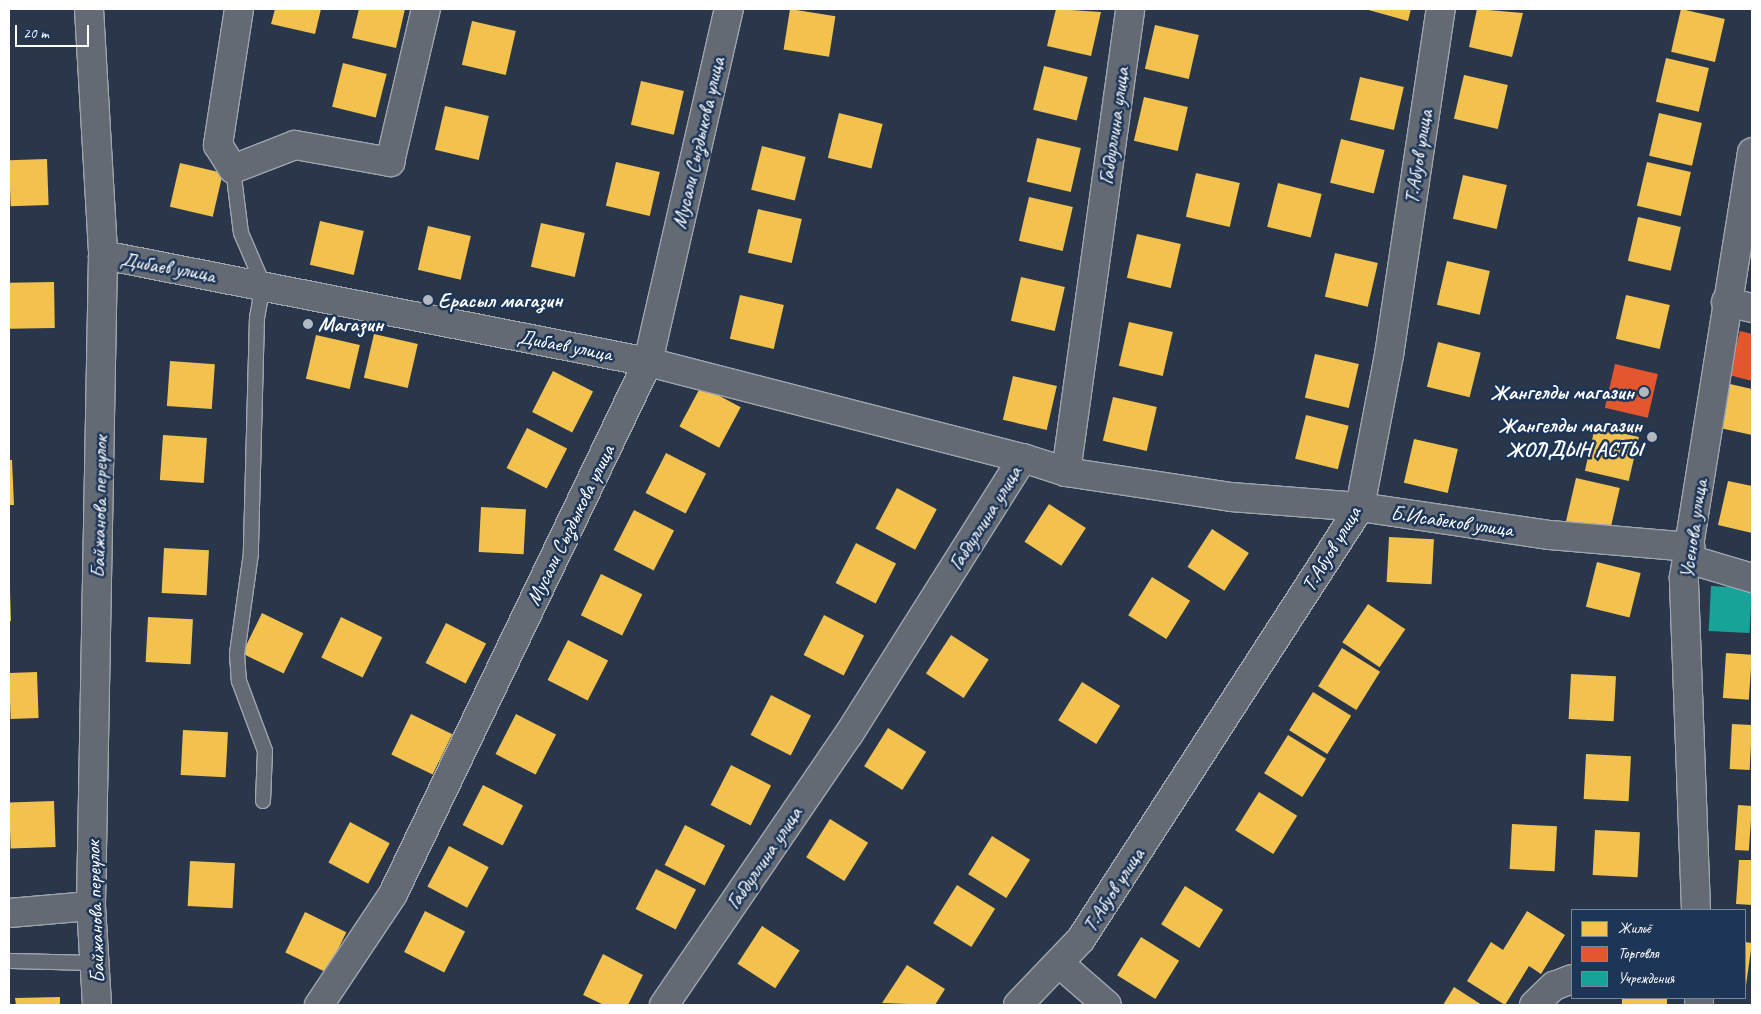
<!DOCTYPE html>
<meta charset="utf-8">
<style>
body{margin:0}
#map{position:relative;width:1761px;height:1014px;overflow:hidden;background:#2a374a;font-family:Caveat,sans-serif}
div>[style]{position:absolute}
.homes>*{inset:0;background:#f2c14e;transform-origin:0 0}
.shops>*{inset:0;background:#e4572e;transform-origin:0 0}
.public>*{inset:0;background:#17a398;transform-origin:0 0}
.roads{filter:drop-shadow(1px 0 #9fa5ae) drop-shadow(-1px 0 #9fa5ae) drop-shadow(0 1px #9fa5ae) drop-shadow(0 -1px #9fa5ae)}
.service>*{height:14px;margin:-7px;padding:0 7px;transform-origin:7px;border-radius:7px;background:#636a74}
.minor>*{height:28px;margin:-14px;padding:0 14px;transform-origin:14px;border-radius:14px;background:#636a74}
.dots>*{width:14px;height:14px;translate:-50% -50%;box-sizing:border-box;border:2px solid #1d3557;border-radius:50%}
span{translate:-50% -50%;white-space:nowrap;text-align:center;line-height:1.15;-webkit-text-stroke:5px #1d3557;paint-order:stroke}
.street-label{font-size:21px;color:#fff}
.poi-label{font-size:21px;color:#fff;font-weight:700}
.left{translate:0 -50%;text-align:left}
.right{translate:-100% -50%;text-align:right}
.frame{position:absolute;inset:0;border:10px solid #fff;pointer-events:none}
.legend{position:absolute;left:1571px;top:909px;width:175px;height:90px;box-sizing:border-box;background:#1d3557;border:1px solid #77869a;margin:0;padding:6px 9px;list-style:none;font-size:15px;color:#fff}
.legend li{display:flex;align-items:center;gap:10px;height:25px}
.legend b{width:25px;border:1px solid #77869a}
.scale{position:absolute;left:15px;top:25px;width:74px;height:22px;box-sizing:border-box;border:2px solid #fff;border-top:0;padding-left:6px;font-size:15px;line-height:18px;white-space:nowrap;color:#fff;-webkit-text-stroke:4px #1d3557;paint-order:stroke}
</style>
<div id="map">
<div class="homes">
<div style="clip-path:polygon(275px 9px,321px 9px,315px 34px,271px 24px)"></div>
<div style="clip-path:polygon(359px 9px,405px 9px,396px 48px,352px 38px)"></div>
<div style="left:790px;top:9px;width:46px;height:41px;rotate:9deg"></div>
<div style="clip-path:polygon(1056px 9px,1101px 12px,1091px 56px,1047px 46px)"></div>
<div style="clip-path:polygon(1365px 9px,1411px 9px,1408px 21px)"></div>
<div style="clip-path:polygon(1477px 9px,1523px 13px,1512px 57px,1469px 47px)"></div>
<div style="left:1681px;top:9px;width:45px;height:44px;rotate:13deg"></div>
<div style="left:472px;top:21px;width:45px;height:45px;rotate:13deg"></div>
<div style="left:1155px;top:25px;width:45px;height:45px;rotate:13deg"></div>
<div style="left:1666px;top:58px;width:44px;height:45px;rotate:13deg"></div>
<div style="left:343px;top:63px;width:45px;height:45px;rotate:14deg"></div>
<div style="left:1044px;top:66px;width:45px;height:45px;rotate:14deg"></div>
<div style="left:1464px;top:75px;width:45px;height:45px;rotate:13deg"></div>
<div style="left:1360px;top:77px;width:45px;height:44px;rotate:13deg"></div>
<div style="left:641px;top:81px;width:44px;height:45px;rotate:13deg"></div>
<div style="left:1144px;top:97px;width:45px;height:45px;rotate:13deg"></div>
<div style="left:445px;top:106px;width:45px;height:45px;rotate:13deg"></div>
<div style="left:839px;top:113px;width:45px;height:46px;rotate:14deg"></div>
<div style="left:1659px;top:113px;width:44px;height:44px;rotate:13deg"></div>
<div style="left:1037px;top:138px;width:45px;height:45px;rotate:13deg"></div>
<div style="left:1341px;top:139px;width:45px;height:45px;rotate:14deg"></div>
<div style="left:762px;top:146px;width:45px;height:45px;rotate:14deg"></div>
<div style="left:47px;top:159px;width:46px;height:38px;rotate:88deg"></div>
<div style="left:616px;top:162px;width:45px;height:45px;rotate:13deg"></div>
<div style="left:1647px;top:162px;width:45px;height:45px;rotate:13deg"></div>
<div style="left:180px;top:163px;width:44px;height:45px;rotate:13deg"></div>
<div style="left:1196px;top:173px;width:45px;height:45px;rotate:13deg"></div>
<div style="left:1463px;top:175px;width:45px;height:45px;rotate:13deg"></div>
<div style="left:1278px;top:183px;width:45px;height:45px;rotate:14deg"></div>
<div style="left:1029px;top:197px;width:45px;height:45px;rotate:13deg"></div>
<div style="left:758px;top:209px;width:45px;height:45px;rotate:13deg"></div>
<div style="left:1638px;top:217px;width:44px;height:45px;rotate:13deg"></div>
<div style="left:320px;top:221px;width:45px;height:45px;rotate:13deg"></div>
<div style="left:541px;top:223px;width:45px;height:45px;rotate:13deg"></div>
<div style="left:428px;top:226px;width:44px;height:45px;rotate:13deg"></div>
<div style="left:1137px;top:234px;width:45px;height:45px;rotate:13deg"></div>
<div style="left:1335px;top:253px;width:44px;height:45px;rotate:13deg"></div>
<div style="left:1447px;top:261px;width:44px;height:45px;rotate:13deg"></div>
<div style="left:1021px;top:277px;width:45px;height:45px;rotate:13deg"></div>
<div style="left:54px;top:282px;width:46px;height:45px;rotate:89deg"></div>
<div style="left:740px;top:295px;width:45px;height:45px;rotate:13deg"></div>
<div style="left:1626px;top:295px;width:45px;height:45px;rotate:13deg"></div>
<div style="left:1129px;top:322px;width:45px;height:45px;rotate:13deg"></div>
<div style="left:374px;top:334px;width:45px;height:45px;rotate:13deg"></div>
<div style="left:316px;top:335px;width:45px;height:45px;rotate:13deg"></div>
<div style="left:1438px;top:342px;width:44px;height:46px;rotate:14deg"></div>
<div style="left:1315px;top:354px;width:45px;height:45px;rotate:13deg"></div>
<div style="left:170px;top:361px;width:45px;height:45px;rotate:4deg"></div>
<div style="left:553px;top:371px;width:45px;height:46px;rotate:27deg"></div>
<div style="left:1013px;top:376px;width:45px;height:45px;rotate:13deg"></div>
<div style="clip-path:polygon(1730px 384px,1752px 389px,1752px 435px,1720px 428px)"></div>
<div style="left:701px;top:386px;width:45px;height:46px;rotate:28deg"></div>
<div style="left:1113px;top:397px;width:45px;height:45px;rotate:13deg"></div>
<div style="left:1306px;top:415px;width:44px;height:45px;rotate:14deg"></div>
<div style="left:1595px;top:427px;width:45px;height:45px;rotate:13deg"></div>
<div style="left:527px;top:428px;width:45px;height:45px;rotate:27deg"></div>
<div style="left:163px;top:435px;width:44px;height:45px;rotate:4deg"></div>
<div style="left:1414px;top:439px;width:45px;height:45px;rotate:13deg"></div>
<div style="left:666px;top:453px;width:45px;height:45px;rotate:27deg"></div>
<div style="clip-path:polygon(9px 460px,12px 460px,14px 505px,9px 505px)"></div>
<div style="left:1576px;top:478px;width:45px;height:45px;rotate:13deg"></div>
<div style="clip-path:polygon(1728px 481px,1752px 486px,1752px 533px,1718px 525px)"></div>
<div style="left:897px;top:488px;width:45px;height:46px;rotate:28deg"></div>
<div style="left:1049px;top:504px;width:44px;height:45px;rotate:33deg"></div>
<div style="left:481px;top:507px;width:45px;height:45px;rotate:3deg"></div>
<div style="left:634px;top:510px;width:45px;height:45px;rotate:27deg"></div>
<div style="left:1212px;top:529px;width:44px;height:45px;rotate:33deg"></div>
<div style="left:1389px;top:537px;width:45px;height:45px;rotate:3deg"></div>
<div style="left:856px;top:543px;width:45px;height:45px;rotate:27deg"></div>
<div style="left:164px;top:548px;width:45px;height:45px;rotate:3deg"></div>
<div style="left:1597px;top:562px;width:45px;height:46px;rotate:14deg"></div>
<div style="left:601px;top:574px;width:46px;height:46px;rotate:26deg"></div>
<div style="left:1152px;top:577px;width:45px;height:45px;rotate:32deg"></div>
<div style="clip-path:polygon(9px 591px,10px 591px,11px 621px,9px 621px)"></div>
<div style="left:1368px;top:604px;width:45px;height:46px;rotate:34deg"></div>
<div style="left:262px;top:613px;width:46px;height:45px;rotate:26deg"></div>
<div style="left:824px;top:615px;width:45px;height:45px;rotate:27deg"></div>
<div style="left:148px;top:617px;width:45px;height:45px;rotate:3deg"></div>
<div style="left:341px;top:617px;width:46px;height:45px;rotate:26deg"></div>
<div style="left:446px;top:623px;width:45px;height:45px;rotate:27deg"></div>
<div style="left:951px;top:635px;width:45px;height:46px;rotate:33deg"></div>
<div style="left:568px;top:640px;width:45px;height:45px;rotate:27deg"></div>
<div style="left:1342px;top:648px;width:45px;height:45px;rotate:32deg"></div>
<div style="left:1726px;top:653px;width:26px;height:45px;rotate:4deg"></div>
<div style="left:37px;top:672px;width:46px;height:28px;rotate:88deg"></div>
<div style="left:1571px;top:674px;width:45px;height:45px;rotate:3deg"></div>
<div style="left:1082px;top:682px;width:45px;height:45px;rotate:32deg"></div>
<div style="left:1313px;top:692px;width:45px;height:45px;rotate:32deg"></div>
<div style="left:771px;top:695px;width:45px;height:45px;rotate:27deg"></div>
<div style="left:411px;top:714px;width:46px;height:45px;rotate:26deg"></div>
<div style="left:516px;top:714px;width:45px;height:45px;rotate:27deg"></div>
<div style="left:1732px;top:724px;width:20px;height:45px;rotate:3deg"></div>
<div style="left:888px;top:728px;width:45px;height:45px;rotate:32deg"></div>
<div style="left:183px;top:730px;width:45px;height:45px;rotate:3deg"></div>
<div style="left:1288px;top:735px;width:45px;height:45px;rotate:32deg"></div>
<div style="left:1586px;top:754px;width:45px;height:45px;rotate:3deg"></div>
<div style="left:731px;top:765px;width:45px;height:45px;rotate:27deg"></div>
<div style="left:483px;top:785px;width:45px;height:45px;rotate:27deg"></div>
<div style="left:1259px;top:792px;width:45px;height:45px;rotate:32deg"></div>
<div style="left:54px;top:801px;width:46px;height:45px;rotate:88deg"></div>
<div style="left:1738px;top:805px;width:14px;height:45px;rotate:4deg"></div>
<div style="left:830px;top:819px;width:45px;height:45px;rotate:32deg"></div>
<div style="left:350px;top:822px;width:45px;height:46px;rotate:28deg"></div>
<div style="left:1512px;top:824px;width:45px;height:45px;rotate:3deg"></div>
<div style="left:685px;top:825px;width:45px;height:45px;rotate:27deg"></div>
<div style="left:1595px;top:830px;width:45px;height:45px;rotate:3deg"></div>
<div style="left:992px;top:836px;width:45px;height:45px;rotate:32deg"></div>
<div style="left:449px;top:846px;width:45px;height:46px;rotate:28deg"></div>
<div style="clip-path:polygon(1739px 860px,1752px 860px,1752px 905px,1736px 904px)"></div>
<div style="left:190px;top:861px;width:45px;height:45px;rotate:3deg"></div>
<div style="left:656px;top:869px;width:45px;height:45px;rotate:27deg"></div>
<div style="left:957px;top:885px;width:45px;height:45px;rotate:32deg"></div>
<div style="left:1185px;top:886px;width:45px;height:45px;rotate:32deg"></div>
<div style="left:425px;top:911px;width:45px;height:46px;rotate:27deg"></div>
<div style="clip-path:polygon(1527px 911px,1565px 935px,1541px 974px,1529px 966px,1505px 1005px,1467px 981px,1491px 942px,1503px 950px)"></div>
<div style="left:305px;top:912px;width:46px;height:45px;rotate:26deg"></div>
<div style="left:762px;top:926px;width:45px;height:45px;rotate:33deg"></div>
<div style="left:1141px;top:937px;width:45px;height:45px;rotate:32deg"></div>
<div style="left:1745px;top:942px;width:7px;height:45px;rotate:8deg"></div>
<div style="clip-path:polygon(603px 954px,643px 975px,628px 1005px,604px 1005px,583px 995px)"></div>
<div style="clip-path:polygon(907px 965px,945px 989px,935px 1005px,882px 1003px)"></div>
<div style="clip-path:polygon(1454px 987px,1482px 1005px,1443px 1005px)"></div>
<div style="clip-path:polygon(60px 997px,60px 1005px,16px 1005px,15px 998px)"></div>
<div style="left:1622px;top:998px;width:45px;height:7px"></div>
</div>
<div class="shops">
<div style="clip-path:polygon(1740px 331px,1752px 334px,1752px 381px,1729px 375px)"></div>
<div style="left:1615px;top:364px;width:44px;height:45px;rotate:13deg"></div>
</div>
<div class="public">
<div style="left:1711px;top:586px;width:41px;height:45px;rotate:3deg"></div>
</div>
<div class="roads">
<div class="service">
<div style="left:233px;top:169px;width:64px;rotate:82.9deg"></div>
<div style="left:241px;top:233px;width:56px;rotate:66.7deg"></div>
<div style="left:263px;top:284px;width:34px;rotate:100deg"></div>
<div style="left:257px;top:317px;width:236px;rotate:91.5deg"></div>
<div style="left:251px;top:553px;width:102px;rotate:97.9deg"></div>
<div style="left:237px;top:654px;width:27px;rotate:86deg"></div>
<div style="left:239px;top:681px;width:75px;rotate:69.6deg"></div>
<div style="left:265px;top:751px;width:50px;rotate:92.3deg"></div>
<div style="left:9px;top:961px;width:87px;rotate:1.3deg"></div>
</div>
<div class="minor">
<div style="left:89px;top:9px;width:246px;rotate:86.7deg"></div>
<div style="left:103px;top:255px;width:651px;rotate:91.06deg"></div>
<div style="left:91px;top:906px;width:99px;rotate:86.5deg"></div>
<div style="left:239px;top:9px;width:138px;rotate:98.8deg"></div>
<div style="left:218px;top:145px;width:28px;rotate:58deg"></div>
<div style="left:233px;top:169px;width:66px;rotate:-21.2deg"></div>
<div style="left:295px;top:145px;width:97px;rotate:10.1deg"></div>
<div style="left:390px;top:162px;width:157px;rotate:-76.8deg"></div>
<div style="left:103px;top:255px;width:555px;rotate:11.11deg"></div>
<div style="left:648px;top:362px;width:387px;rotate:14.4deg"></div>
<div style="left:1726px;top:302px;width:27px;rotate:13deg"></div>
<div style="left:1066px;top:472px;width:167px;rotate:8.6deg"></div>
<div style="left:1231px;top:497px;width:129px;rotate:4.4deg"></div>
<div style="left:1360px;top:507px;width:192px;rotate:8.4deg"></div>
<div style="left:1550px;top:535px;width:141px;rotate:4.9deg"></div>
<div style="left:1688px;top:559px;width:67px;rotate:16.5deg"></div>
<div style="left:1696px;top:910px;width:333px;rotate:-92.1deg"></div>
<div style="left:1684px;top:577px;width:430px;rotate:-80.9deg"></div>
<div style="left:9px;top:913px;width:82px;rotate:-4.9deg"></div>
<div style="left:1060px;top:964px;width:62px;rotate:41.1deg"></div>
<div style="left:1699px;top:998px;width:7px;rotate:90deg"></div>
<div style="left:319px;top:1005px;width:133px;rotate:-56.3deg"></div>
<div style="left:393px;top:894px;width:590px;rotate:-64.39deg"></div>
<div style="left:648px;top:362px;width:362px;rotate:-77.1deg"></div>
<div style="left:664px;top:1005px;width:328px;rotate:-55.7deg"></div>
<div style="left:849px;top:734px;width:326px;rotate:-57.8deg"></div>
<div style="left:1023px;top:458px;width:45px;rotate:18deg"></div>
<div style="left:1066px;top:472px;width:467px;rotate:-82.1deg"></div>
<div style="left:1018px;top:1005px;width:91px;rotate:-46.3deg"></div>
<div style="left:1081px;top:939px;width:514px;rotate:-57.14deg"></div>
<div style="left:1360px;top:507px;width:155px;rotate:-79.2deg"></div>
<div style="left:1389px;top:355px;width:350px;rotate:-81.5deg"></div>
<div style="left:1534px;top:1005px;width:28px;rotate:-44deg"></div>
<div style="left:1554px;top:986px;width:19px;rotate:-21deg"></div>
</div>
</div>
<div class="dots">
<div style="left:428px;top:300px;background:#b4b9c0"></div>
<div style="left:308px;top:324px;background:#b4b9c0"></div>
<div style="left:1644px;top:392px;background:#b4b9c0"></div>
<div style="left:1652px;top:437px;background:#b4b9c0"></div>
</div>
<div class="street-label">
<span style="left:1114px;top:126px;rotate:-82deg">Габдуллина улица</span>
<span style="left:698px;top:143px;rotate:-77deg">Мусали Сыздыкова улица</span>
<span style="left:1418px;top:157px;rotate:-81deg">Т.Абуов улица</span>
<span style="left:168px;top:267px;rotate:10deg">Дибаев улица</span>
<span style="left:565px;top:345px;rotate:11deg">Дибаев улица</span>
<span style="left:99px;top:507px;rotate:-89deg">Байжанова переулок</span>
<span style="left:985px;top:518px;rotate:-58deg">Габдуллина улица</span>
<span style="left:1452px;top:521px;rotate:8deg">Б.Исабеков улица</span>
<span style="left:570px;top:525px;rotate:-64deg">Мусали Сыздыкова улица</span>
<span style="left:1693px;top:529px;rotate:-82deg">Усенова улица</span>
<span style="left:1331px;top:549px;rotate:-59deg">Т.Абуов улица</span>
<span style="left:764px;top:858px;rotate:-56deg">Габдуллина улица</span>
<span style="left:1113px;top:890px;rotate:-57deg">Т.Абуов улица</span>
<span style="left:95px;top:912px;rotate:-92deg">Байжанова переулок</span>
</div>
<div class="poi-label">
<span class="left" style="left:438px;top:300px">Ерасыл магазин</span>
<span class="left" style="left:318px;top:324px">Магазин</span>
<span class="right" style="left:1634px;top:392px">Жангелды магазин</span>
<span class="right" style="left:1642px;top:437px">Жангелды магазин<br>ЖОЛДЫН АСТЫ</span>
</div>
<div class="frame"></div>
<ul class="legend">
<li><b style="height:14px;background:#f2c14e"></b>Жильё</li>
<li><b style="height:14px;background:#e4572e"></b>Торговля</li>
<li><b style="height:14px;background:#17a398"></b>Учреждения</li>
</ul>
<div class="scale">20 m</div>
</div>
